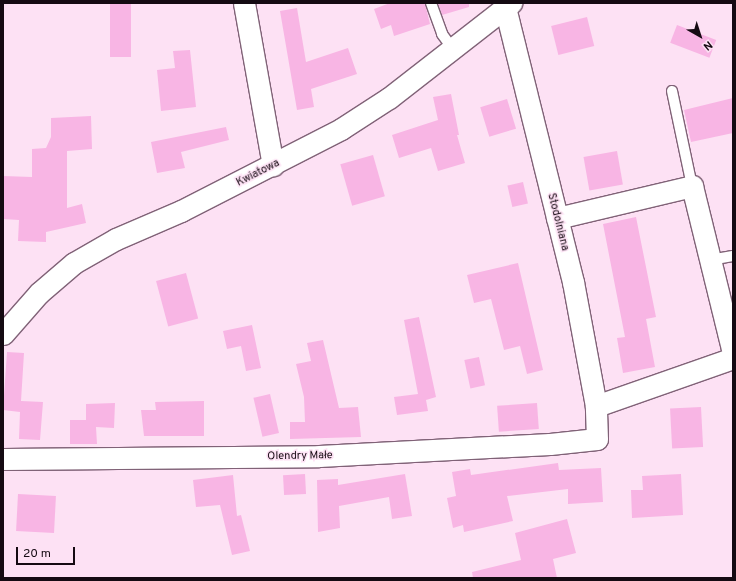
<!DOCTYPE html>
<meta charset="utf-8">
<style>
body{margin:0}
#map{position:relative;width:736px;height:581px;overflow:hidden;background:#fde1f4;font-family:Overpass,sans-serif}
div>[style]{position:absolute}
.building>*{inset:0;background:#f8b5e4;transform-origin:0 0}
.roads{filter:drop-shadow(1px 0 #806277) drop-shadow(-1px 0 #806277) drop-shadow(0 1px #806277) drop-shadow(0 -1px #806277)}
.service>*{height:10px;margin:-5px;padding:0 5px;transform-origin:5px;border-radius:5px;background:#fff}
.minor>*{height:21px;margin:-10.5px;padding:0 10.5px;transform-origin:10.5px;border-radius:10.5px;background:#fff}
span{translate:-50% -50%;white-space:nowrap;text-align:center;line-height:1.15;-webkit-text-stroke:3px #fde1f4;paint-order:stroke}
.street-label{font-size:11px;color:#150a12}
.frame{position:absolute;inset:0;border:4px solid #150a12;pointer-events:none}
.north{position:absolute;left:680px;top:16px;width:40px;height:40px;-webkit-text-stroke:3px #fde1f4;paint-order:stroke;rotate:141deg;font-size:11px;font-weight:700;line-height:16px;text-align:center;color:#150a12}
.north::after{content:'';display:block;margin:auto;width:14px;height:18px;background:#150a12;clip-path:polygon(50% 0,100% 100%,50% 72%,0 100%)}
.scale{position:absolute;left:16px;top:547px;width:59px;height:18px;box-sizing:border-box;border:2px solid #150a12;border-top:0;padding-left:5px;font-size:12px;line-height:14px;white-space:nowrap;color:#150a12;-webkit-text-stroke:3px #fde1f4;paint-order:stroke}
</style>
<div id="map">
<div class="building">
<div style="left:110px;top:3px;width:21px;height:54px"></div>
<div style="clip-path:polygon(390px 3px,425px 3px,430px 24px,394px 36px,391px 25px,381px 29px,374px 9px)"></div>
<div style="clip-path:polygon(438px 3px,469px 3px,469px 7px,442px 15px)"></div>
<div style="clip-path:polygon(297px 8px,306px 62px,348px 48px,357px 74px,311px 89px,314px 107px,297px 110px,280px 11px)"></div>
<div style="left:587px;top:17px;width:30px;height:37px;rotate:76deg"></div>
<div style="left:677px;top:25px;width:42px;height:19px;rotate:21deg"></div>
<div style="clip-path:polygon(190px 50px,196px 107px,161px 111px,157px 70px,175px 68px,173px 51px)"></div>
<div style="clip-path:polygon(451px 94px,459px 135px,457px 135px,465px 163px,438px 171px,431px 148px,399px 158px,392px 135px,438px 120px,433px 97px)"></div>
<div style="clip-path:polygon(733px 98px,733px 133px,691px 142px,684px 110px)"></div>
<div style="left:507px;top:99px;width:31px;height:28px;rotate:73deg"></div>
<div style="clip-path:polygon(91px 116px,92px 149px,67px 151px,67px 208px,82px 204px,86px 223px,46px 232px,46px 242px,18px 241px,19px 220px,3px 219px,3px 176px,32px 177px,32px 149px,46px 148px,51px 137px,51px 118px)"></div>
<div style="clip-path:polygon(226px 127px,229px 140px,181px 152px,185px 168px,157px 173px,151px 142px)"></div>
<div style="left:617px;top:151px;width:34px;height:34px;rotate:80deg"></div>
<div style="left:373px;top:155px;width:43px;height:34px;rotate:74deg"></div>
<div style="left:523px;top:182px;width:22px;height:16px;rotate:77deg"></div>
<div style="clip-path:polygon(636px 217px,656px 317px,646px 319px,655px 367px,623px 373px,617px 338px,625px 337px,603px 224px)"></div>
<div style="clip-path:polygon(518px 263px,543px 370px,527px 374px,520px 346px,504px 350px,491px 299px,474px 303px,467px 275px)"></div>
<div style="left:186px;top:273px;width:47px;height:31px;rotate:75deg"></div>
<div style="clip-path:polygon(419px 317px,436px 397px,426px 400px,428px 411px,397px 415px,394px 397px,418px 394px,404px 320px)"></div>
<div style="clip-path:polygon(252px 325px,261px 368px,246px 371px,241px 346px,227px 349px,223px 331px)"></div>
<div style="clip-path:polygon(323px 340px,339px 408px,358px 407px,361px 437px,290px 439px,290px 422px,305px 422px,304px 397px,296px 364px,311px 361px,307px 343px)"></div>
<div style="clip-path:polygon(7px 352px,24px 353px,21px 401px,43px 402px,40px 440px,19px 439px,20px 412px,3px 410px)"></div>
<div style="left:479px;top:357px;width:29px;height:15px;rotate:78deg"></div>
<div style="left:270px;top:394px;width:40px;height:17px;rotate:77deg"></div>
<div style="clip-path:polygon(204px 401px,204px 436px,144px 436px,141px 410px,156px 410px,155px 402px)"></div>
<div style="clip-path:polygon(115px 403px,114px 428px,96px 427px,97px 444px,70px 444px,70px 420px,86px 420px,86px 404px)"></div>
<div style="left:537px;top:403px;width:26px;height:40px;rotate:86deg"></div>
<div style="left:701px;top:407px;width:40px;height:31px;rotate:87deg"></div>
<div style="clip-path:polygon(558px 463px,559px 470px,601px 468px,603px 502px,568px 504px,568px 489px,507px 496px,513px 521px,464px 532px,463px 525px,453px 528px,447px 498px,456px 496px,452px 472px,470px 469px,471px 475px)"></div>
<div style="left:305px;top:474px;width:20px;height:22px;rotate:87deg"></div>
<div style="clip-path:polygon(405px 474px,412px 516px,392px 519px,389px 497px,339px 506px,340px 528px,318px 532px,317px 480px,338px 479px,338px 485px)"></div>
<div style="clip-path:polygon(681px 474px,683px 515px,632px 518px,631px 490px,643px 490px,642px 476px)"></div>
<div style="clip-path:polygon(233px 475px,237px 516px,241px 515px,250px 551px,232px 555px,220px 505px,196px 507px,193px 480px)"></div>
<div style="left:18px;top:494px;width:38px;height:37px;rotate:3deg"></div>
<div style="clip-path:polygon(567px 519px,576px 553px,553px 559px,557px 578px,473px 578px,472px 572px,521px 560px,515px 533px)"></div>
</div>
<div class="roads">
<div class="service">
<div style="left:431px;top:3px;width:33px;rotate:70deg"></div>
<div style="left:442px;top:34px;width:17px;rotate:54deg"></div>
<div style="left:672px;top:91px;width:97px;rotate:78.1deg"></div>
<div style="left:710px;top:260px;width:23px;rotate:-10deg"></div>
</div>
<div class="minor">
<div style="left:244px;top:3px;width:165px;rotate:79.9deg"></div>
<div style="left:557px;top:218px;width:139px;rotate:-13.3deg"></div>
<div style="left:692px;top:186px;width:172px;rotate:76.2deg"></div>
<div style="left:3px;top:334px;width:55px;rotate:-48.7deg"></div>
<div style="left:39px;top:293px;width:46px;rotate:-40.6deg"></div>
<div style="left:74px;top:263px;width:48px;rotate:-29.7deg"></div>
<div style="left:116px;top:239px;width:71px;rotate:-23.3deg"></div>
<div style="left:181px;top:211px;width:180px;rotate:-27.1deg"></div>
<div style="left:341px;top:129px;width:57px;rotate:-32.9deg"></div>
<div style="left:389px;top:98px;width:155px;rotate:-37.9deg"></div>
<div style="left:596px;top:406px;width:145px;rotate:-19.3deg"></div>
<div style="left:3px;top:459px;width:316px;rotate:-0.5deg"></div>
<div style="left:319px;top:456px;width:231px;rotate:-3deg"></div>
<div style="left:550px;top:444px;width:47px;rotate:-6.1deg"></div>
<div style="left:597px;top:439px;width:33px;rotate:-92deg"></div>
<div style="left:596px;top:406px;width:126px;rotate:-100.5deg"></div>
<div style="left:573px;top:282px;width:287px;rotate:-103.9deg"></div>
</div>
</div>
<div class="street-label">
<span style="left:258px;top:173px;rotate:-27deg">Kwiatowa</span>
<span style="left:558px;top:222px;rotate:76deg">Stodolniana</span>
<span style="left:300px;top:456px;rotate:-1deg">Olendry Małe</span>
</div>
<div class="frame"></div>
<div class="north">N</div>
<div class="scale">20 m</div>
</div>
